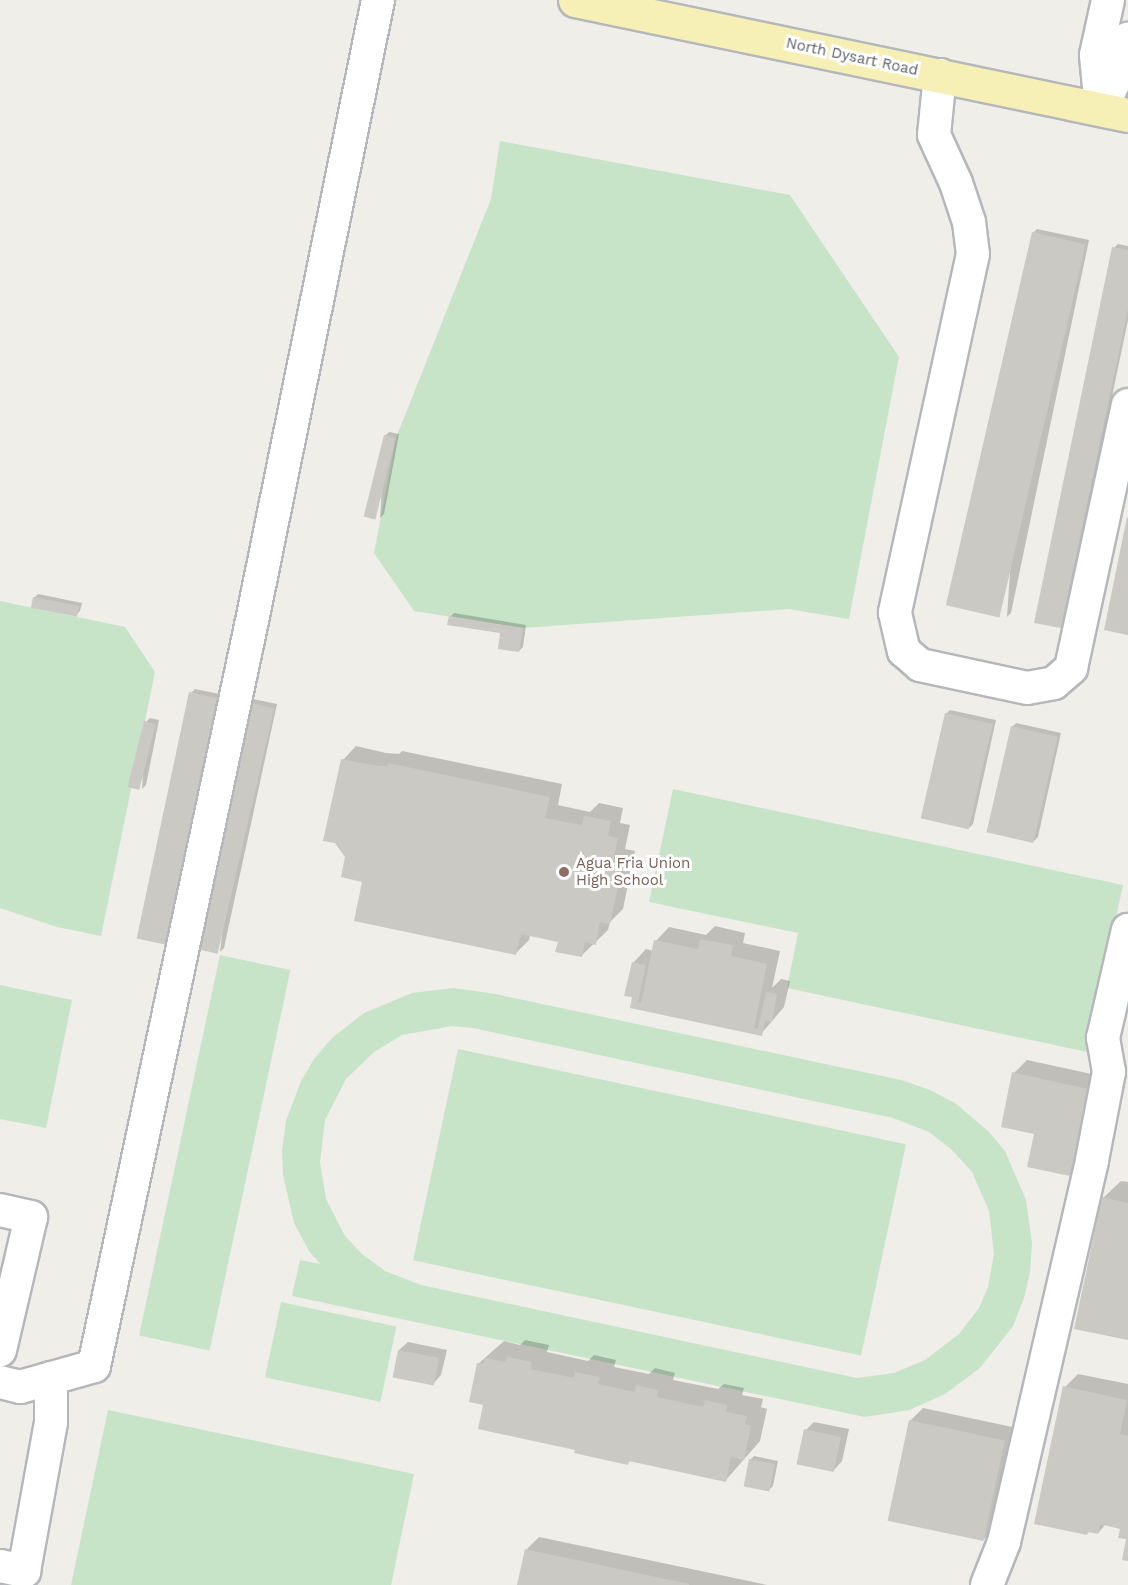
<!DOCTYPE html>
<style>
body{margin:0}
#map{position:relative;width:1128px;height:1585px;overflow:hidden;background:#efeee8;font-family:"Work Sans",sans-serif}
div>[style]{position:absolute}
.green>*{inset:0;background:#c7e4c9;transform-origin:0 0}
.shadow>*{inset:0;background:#0003}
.building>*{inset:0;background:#cbc9c4;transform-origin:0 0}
.roads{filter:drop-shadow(2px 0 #b5b7ba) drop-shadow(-2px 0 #b5b7ba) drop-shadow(0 2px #b5b7ba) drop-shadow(0 -2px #b5b7ba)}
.minor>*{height:32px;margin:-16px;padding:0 16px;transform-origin:16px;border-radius:16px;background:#fff}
.major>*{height:33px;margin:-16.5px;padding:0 16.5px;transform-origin:16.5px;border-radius:16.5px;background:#f6f0b6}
.dots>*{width:16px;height:16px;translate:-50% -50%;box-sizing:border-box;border:3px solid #fff;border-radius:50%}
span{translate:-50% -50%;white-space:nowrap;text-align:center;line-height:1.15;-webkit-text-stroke:6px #fff;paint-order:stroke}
.street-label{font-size:15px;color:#5f6266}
.education-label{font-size:15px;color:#785e54}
.left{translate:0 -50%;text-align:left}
</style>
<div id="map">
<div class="green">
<div style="clip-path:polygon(500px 141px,790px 195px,899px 357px,849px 619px,789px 609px,523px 628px,414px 611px,374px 553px,396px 438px,491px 199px)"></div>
<div style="clip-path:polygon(0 601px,125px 627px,155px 672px,101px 936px,57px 927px,0 908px)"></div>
<div style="clip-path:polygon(673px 789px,1123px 885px,1087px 1052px,787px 988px,798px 933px,649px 902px)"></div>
<div style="left:220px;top:955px;width:72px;height:389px;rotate:12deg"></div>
<div style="clip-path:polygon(0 985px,72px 1000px,46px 1128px,0 1119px)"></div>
<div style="clip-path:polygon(evenodd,454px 988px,495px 994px,901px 1080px,930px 1090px,955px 1103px,989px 1132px,1005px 1151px,1026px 1200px,1032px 1243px,1030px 1272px,1024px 1298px,1013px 1326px,980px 1368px,945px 1394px,909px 1410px,865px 1417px,292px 1296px,300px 1260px,320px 1264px,309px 1251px,294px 1223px,283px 1175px,282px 1150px,286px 1121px,301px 1081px,314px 1059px,332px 1038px,364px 1013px,412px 993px,454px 988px,452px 1026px,473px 1028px,893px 1118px,929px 1132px,952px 1150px,972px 1172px,989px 1211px,994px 1254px,988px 1287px,979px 1308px,959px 1334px,925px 1360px,894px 1373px,857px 1378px,421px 1285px,385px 1271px,362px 1254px,345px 1236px,326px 1199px,320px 1162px,325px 1120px,346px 1079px,374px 1052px,402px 1035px,452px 1026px)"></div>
<div style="left:458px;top:1049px;width:458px;height:216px;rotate:12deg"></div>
<div style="left:281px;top:1302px;width:118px;height:77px;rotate:12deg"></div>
<div style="clip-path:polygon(108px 1410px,414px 1474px,391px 1585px,71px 1585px)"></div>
</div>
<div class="shadow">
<div style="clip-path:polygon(1037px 229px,1089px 240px,1011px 613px,1007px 617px,1033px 233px)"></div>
<div style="clip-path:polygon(1118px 244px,1128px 246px,1128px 320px,1065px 622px,1061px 626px,1114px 248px)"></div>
<div style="clip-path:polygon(389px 432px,399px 434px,384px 514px,380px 518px,385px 436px)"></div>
<div style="clip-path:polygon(38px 594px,82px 603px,80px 611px,76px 615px,34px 598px)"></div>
<div style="clip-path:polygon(454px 613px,526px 625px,523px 647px,519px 651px,502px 632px,450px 617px)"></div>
<div style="clip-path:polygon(195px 689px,220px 694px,167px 939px,163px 943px,191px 693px)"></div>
<div style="clip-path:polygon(253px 699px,277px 704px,224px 948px,220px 952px,249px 703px)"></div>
<div style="clip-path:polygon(950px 710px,996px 720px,973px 824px,969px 828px,946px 714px)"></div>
<div style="clip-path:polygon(150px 718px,159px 720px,146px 785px,142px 789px,146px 722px)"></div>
<div style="clip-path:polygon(1016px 723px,1061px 733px,1038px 837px,1034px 841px,1012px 727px)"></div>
<div style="clip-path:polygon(356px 746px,386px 753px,399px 754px,402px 751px,562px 784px,558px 805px,590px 812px,599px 803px,623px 808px,620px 823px,630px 825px,625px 849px,635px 851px,623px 909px,610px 922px,608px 930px,581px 956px,559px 941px,530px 935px,529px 940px,516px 953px,364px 881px,346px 857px,343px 760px)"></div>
<div style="clip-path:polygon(715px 926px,745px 933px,743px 943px,780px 951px,772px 988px,781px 979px,790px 981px,784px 1007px,761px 1034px,632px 1007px,633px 963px,646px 949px,653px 951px,656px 941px,669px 927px,706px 935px)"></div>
<div style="clip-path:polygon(1027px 1060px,1101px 1076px,1083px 1161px,1070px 1175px,1036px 1133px,1014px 1073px)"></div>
<div style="clip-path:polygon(1121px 1181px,1128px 1182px,1128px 1338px,1103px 1198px)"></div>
<div style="clip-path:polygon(525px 1340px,549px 1345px,547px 1352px,588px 1361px,594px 1355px,616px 1360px,614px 1367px,649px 1374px,655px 1368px,675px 1373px,673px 1380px,718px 1389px,724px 1384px,744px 1388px,742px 1395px,763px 1399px,761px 1407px,767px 1409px,760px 1441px,725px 1481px,631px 1460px,628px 1463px,577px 1449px,485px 1404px,478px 1364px,504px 1341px,520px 1345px)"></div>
<div style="clip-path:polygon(408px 1342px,447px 1350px,441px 1375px,433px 1384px,394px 1376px,399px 1350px)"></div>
<div style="clip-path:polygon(1078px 1374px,1128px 1384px,1128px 1560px,1128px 1538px,1122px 1527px,1106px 1524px,1098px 1533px,1090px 1531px,1087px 1534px,1065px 1387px)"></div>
<div style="clip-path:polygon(923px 1408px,1017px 1428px,996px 1527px,983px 1540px,910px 1421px)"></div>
<div style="clip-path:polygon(814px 1422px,849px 1429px,842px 1461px,834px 1470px,806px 1430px)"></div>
<div style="clip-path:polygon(754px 1456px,778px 1461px,773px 1486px,769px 1490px,750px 1460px)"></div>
<div style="clip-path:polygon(539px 1537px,767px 1585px,519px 1585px,526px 1550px)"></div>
</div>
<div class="building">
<div style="left:1032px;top:232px;width:55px;height:383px;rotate:13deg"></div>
<div style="clip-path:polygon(1112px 247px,1128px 250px,1128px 309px,1061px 628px,1034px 623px)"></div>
<div style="left:384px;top:435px;width:12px;height:84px;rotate:14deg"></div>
<div style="clip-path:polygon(1127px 517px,1128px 518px,1128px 635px,1104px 630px)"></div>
<div style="left:33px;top:597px;width:47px;height:11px;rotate:11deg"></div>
<div style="clip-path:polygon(449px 616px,523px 628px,519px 652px,498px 649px,500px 633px,447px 625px)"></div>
<div style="left:189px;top:692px;width:29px;height:252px;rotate:12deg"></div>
<div style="left:247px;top:702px;width:28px;height:252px;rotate:13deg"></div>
<div style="left:945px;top:713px;width:49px;height:108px;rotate:13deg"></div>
<div style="left:144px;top:721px;width:12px;height:68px;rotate:14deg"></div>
<div style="left:1011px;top:726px;width:48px;height:109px;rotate:13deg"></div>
<div style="clip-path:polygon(341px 759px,372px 765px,387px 766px,388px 763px,550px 797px,545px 818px,582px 825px,584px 816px,611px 821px,608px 836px,618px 838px,613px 862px,623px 864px,610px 924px,600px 922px,596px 945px,585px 942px,582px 957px,555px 952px,558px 942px,521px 934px,516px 955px,354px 921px,362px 882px,341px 877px,345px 857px,335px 843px,323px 841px)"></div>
<div style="clip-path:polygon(700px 939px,733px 945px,731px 956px,767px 964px,754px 1028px,758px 1029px,766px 992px,777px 994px,772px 1022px,765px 1021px,762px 1036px,630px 1008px,632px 997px,624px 996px,632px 962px,646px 965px,638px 1002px,641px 1003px,654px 940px,698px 949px)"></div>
<div style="clip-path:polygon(1012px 1072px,1088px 1089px,1070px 1176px,1027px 1167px,1034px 1134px,1001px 1127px)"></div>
<div style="clip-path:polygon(1102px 1197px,1128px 1203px,1128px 1340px,1074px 1329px)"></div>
<div style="left:398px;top:1350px;width:42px;height:28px;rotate:11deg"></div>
<div style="clip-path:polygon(507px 1357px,532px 1362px,531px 1369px,574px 1378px,575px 1372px,600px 1377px,598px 1384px,635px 1392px,636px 1385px,658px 1390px,657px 1397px,703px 1407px,705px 1400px,727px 1405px,726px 1412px,747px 1416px,745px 1424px,751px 1426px,744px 1460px,731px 1457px,726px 1482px,629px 1461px,628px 1465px,574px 1453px,575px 1450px,478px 1429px,483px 1405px,469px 1402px,477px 1363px,483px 1364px,485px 1358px,505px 1362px)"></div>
<div style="clip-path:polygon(1063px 1386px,1127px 1400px,1120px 1434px,1128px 1436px,1128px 1561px,1122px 1560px,1126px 1539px,1118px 1538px,1120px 1529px,1100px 1524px,1098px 1534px,1088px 1532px,1087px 1535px,1034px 1524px)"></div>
<div style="left:909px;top:1420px;width:98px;height:103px;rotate:12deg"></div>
<div style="left:804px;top:1429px;width:38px;height:36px;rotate:12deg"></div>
<div style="left:749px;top:1459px;width:26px;height:28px;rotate:11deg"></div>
<div style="clip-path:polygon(525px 1549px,689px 1584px,689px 1585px,517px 1585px)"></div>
</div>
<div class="roads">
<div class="minor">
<div style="left:940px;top:75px;width:60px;rotate:95.7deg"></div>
<div style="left:934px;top:135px;width:53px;rotate:65.4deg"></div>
<div style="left:956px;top:183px;width:41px;rotate:71.6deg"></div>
<div style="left:969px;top:222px;width:32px;rotate:83deg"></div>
<div style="left:973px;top:254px;width:367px;rotate:102.3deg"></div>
<div style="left:895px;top:613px;width:39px;rotate:77deg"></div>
<div style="left:904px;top:651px;width:21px;rotate:41deg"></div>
<div style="left:920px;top:665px;width:109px;rotate:12.1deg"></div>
<div style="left:1027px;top:688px;width:27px;rotate:-10deg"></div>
<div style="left:1054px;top:683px;width:23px;rotate:-41deg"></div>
<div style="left:1071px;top:668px;width:269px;rotate:-77.8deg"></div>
<div style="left:1102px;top:108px;width:51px;rotate:-65.5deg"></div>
<div style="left:1123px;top:62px;width:24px;rotate:-78deg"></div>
<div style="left:1101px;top:109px;width:54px;rotate:-95.3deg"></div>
<div style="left:1096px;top:55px;width:56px;rotate:-77.7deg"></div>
<div style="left:0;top:1210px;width:32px;rotate:13deg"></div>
<div style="left:31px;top:1217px;width:137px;rotate:103.1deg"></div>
<div style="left:0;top:1382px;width:21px;rotate:14deg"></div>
<div style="left:20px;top:1387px;width:77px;rotate:-15.8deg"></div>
<div style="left:94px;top:1366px;width:767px;rotate:-78.03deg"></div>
<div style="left:253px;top:616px;width:629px;rotate:-78.53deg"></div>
<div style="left:0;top:1566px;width:25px;rotate:12deg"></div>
<div style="left:24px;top:1571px;width:151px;rotate:-79.7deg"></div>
<div style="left:51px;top:1422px;width:44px;rotate:-90deg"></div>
<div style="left:987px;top:1585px;width:46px;rotate:-68.4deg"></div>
<div style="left:1004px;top:1542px;width:392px;rotate:-77deg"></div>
<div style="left:1092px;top:1160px;width:90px;rotate:-79.1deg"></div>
<div style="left:1109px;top:1072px;width:35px;rotate:-100deg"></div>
<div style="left:1103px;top:1038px;width:111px;rotate:-77deg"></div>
</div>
<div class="major">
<div style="left:575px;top:0;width:565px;rotate:11.75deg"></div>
</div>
</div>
<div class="dots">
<div style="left:564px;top:872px;background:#8d6e63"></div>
</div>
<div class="street-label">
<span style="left:852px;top:57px;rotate:12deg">North Dysart Road</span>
</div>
<div class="education-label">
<span class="left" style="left:576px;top:872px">Agua Fria Union<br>High School</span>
</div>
</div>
